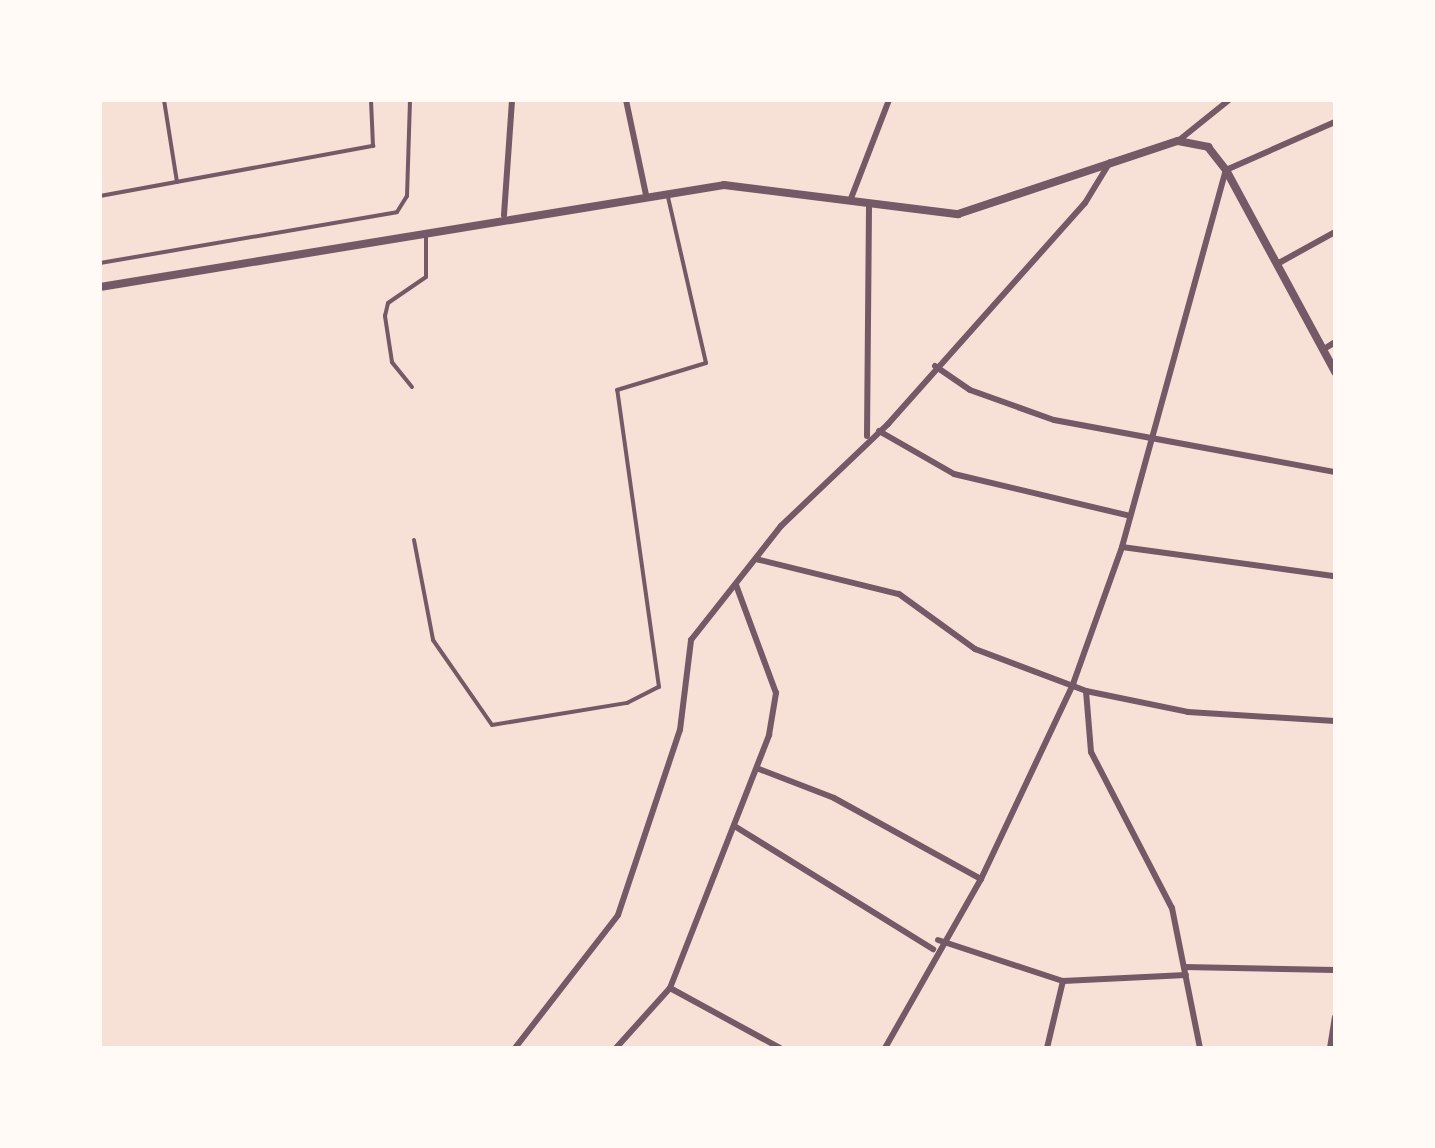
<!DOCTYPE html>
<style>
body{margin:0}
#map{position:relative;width:1435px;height:1148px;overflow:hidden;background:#f7e1d7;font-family:Cabin,sans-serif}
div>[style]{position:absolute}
.service>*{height:4px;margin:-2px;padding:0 2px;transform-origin:2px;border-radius:2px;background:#755966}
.minor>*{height:6px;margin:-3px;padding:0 3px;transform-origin:3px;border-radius:3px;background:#755966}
.tertiary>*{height:8px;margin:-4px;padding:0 4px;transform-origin:4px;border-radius:4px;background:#755966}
span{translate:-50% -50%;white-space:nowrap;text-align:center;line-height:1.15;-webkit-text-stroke:8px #fffaf5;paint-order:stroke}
.frame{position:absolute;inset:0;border:102px solid #fffaf5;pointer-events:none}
</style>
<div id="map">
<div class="service">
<div style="left:164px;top:100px;width:83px;rotate:81deg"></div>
<div style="left:100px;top:196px;width:278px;rotate:-10.4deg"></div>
<div style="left:373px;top:146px;width:46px;rotate:-92.5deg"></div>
<div style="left:100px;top:263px;width:301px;rotate:-9.7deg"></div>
<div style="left:397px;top:212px;width:19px;rotate:-58deg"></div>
<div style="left:407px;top:196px;width:96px;rotate:-88.2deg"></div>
<div style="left:412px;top:387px;width:32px;rotate:-129deg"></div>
<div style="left:392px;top:362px;width:47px;rotate:-98.7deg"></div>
<div style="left:385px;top:316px;width:13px;rotate:-77deg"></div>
<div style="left:388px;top:303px;width:46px;rotate:-34.4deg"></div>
<div style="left:426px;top:277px;width:41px;rotate:-90deg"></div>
<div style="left:414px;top:540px;width:102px;rotate:79.2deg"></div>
<div style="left:433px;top:640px;width:103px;rotate:55.2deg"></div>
<div style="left:492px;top:725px;width:137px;rotate:-9.3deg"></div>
<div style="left:627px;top:703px;width:36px;rotate:-27deg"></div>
<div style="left:659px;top:687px;width:300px;rotate:-98deg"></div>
<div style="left:617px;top:390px;width:93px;rotate:-16.9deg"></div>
<div style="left:706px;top:363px;width:174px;rotate:-102.9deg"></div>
</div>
<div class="minor">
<div style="left:626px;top:100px;width:97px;rotate:78.1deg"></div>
<div style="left:1178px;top:141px;width:65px;rotate:-38.8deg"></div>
<div style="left:850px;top:201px;width:108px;rotate:-68.9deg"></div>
<div style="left:504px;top:215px;width:115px;rotate:-86deg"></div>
<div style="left:1277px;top:264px;width:66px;rotate:-28.9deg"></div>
<div style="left:1324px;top:349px;width:13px;rotate:-32deg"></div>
<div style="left:935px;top:366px;width:42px;rotate:34.4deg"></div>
<div style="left:970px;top:390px;width:89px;rotate:19.7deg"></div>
<div style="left:1054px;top:420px;width:286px;rotate:10.5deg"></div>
<div style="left:879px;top:431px;width:86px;rotate:29.8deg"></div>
<div style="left:954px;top:474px;width:181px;rotate:13.4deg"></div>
<div style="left:867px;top:436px;width:228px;rotate:-89.5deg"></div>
<div style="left:1122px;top:547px;width:215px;rotate:7.8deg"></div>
<div style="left:756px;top:559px;width:147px;rotate:13.8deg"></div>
<div style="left:899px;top:594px;width:94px;rotate:35.9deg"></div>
<div style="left:975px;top:649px;width:119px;rotate:20.7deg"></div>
<div style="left:1086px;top:691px;width:104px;rotate:11.6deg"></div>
<div style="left:1188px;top:712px;width:147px;rotate:3.5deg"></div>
<div style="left:1086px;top:691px;width:61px;rotate:85.3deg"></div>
<div style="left:1091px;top:752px;width:176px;rotate:62.6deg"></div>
<div style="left:1172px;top:908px;width:143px;rotate:78.7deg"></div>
<div style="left:759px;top:769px;width:80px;rotate:21.1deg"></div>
<div style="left:834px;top:798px;width:168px;rotate:28.9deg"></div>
<div style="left:736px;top:827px;width:232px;rotate:31.8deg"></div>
<div style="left:938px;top:940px;width:132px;rotate:18.2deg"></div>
<div style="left:1063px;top:981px;width:123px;rotate:-2.8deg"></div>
<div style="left:1184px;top:967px;width:151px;rotate:1.1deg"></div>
<div style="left:670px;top:988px;width:125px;rotate:28.6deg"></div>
<div style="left:515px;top:1048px;width:168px;rotate:-52.2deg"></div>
<div style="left:618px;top:915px;width:195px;rotate:-71.5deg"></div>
<div style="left:680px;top:730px;width:91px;rotate:-83deg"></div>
<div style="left:691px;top:640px;width:145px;rotate:-51.7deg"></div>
<div style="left:781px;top:526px;width:148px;rotate:-43.6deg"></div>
<div style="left:888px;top:424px;width:296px;rotate:-48.3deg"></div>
<div style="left:1085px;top:203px;width:48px;rotate:-58.6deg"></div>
<div style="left:616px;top:1048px;width:81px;rotate:-48deg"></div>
<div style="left:670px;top:988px;width:272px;rotate:-68.6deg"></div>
<div style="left:769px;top:735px;width:43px;rotate:-80.5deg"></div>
<div style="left:776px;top:693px;width:115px;rotate:-110.3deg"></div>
<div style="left:885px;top:1048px;width:194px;rotate:-60.4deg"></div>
<div style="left:981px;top:879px;width:216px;rotate:-64.7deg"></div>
<div style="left:1073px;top:684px;width:145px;rotate:-70.3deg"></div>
<div style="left:1122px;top:547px;width:391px;rotate:-74.6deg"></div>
<div style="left:1226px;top:170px;width:119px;rotate:-23.8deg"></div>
<div style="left:1047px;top:1048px;width:69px;rotate:-76.6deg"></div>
<div style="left:1330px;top:1048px;width:31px;rotate:-81deg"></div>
</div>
<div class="tertiary">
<div style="left:100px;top:287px;width:632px;rotate:-9.28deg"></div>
<div style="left:724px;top:185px;width:236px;rotate:7.1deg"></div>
<div style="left:958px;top:214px;width:232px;rotate:-18.4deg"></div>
<div style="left:1178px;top:141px;width:31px;rotate:11deg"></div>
<div style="left:1208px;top:147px;width:29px;rotate:52deg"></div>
<div style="left:1226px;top:170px;width:230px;rotate:61.6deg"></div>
</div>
<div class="frame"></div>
</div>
